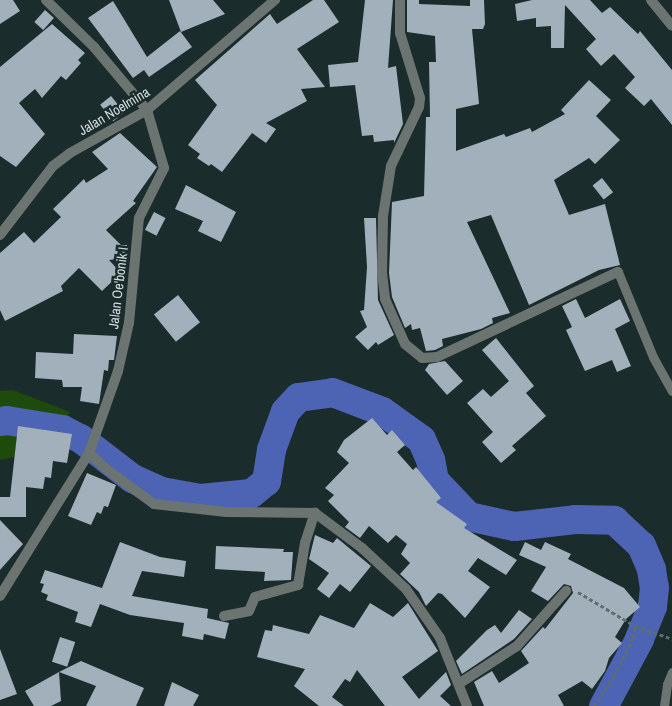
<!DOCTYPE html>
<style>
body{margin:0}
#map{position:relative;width:672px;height:706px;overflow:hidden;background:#1b2c2d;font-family:"Archivo Narrow",sans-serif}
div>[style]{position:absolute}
.green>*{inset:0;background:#1e4b0c}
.river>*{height:29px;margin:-14.5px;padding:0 14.5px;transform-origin:14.5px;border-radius:14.5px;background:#4c64b3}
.building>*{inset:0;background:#a1b0ba;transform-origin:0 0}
.path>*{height:3px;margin-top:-1.5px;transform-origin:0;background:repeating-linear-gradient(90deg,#5e6d6e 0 4px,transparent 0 6.5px)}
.service>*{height:9px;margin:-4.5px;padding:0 4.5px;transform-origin:4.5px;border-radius:4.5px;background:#6c7471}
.minor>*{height:10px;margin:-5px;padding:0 5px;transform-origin:5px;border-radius:5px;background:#6c7471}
.tertiary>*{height:10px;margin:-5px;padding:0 5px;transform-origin:5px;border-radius:5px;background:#6c7471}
span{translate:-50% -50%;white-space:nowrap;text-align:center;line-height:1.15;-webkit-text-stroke:5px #1b2c2d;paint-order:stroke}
.street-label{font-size:14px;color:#d1dcdc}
</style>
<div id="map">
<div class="green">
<div style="clip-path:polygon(13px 390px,70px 412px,56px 449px,0 460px,0 391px)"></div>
</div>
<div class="river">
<div style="left:0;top:421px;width:6px;rotate:-9deg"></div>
<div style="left:6px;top:420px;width:57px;rotate:9.1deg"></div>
<div style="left:62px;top:429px;width:20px;rotate:27deg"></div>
<div style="left:80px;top:438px;width:66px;rotate:37.6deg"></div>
<div style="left:132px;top:478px;width:32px;rotate:24deg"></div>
<div style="left:161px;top:491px;width:40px;rotate:10deg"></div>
<div style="left:200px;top:498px;width:51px;rotate:-5.6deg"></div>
<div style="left:251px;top:493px;width:19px;rotate:-39deg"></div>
<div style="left:266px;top:481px;width:32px;rotate:-81deg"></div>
<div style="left:271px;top:449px;width:40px;rotate:-69.8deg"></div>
<div style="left:285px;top:411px;width:19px;rotate:-47deg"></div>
<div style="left:298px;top:397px;width:34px;rotate:-8deg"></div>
<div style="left:332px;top:392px;width:53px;rotate:20.8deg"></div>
<div style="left:382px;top:411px;width:48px;rotate:35.7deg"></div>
<div style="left:421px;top:439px;width:22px;rotate:66deg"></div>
<div style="left:430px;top:459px;width:21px;rotate:79deg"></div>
<div style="left:434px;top:480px;width:50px;rotate:46.6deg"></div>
<div style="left:468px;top:516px;width:47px;rotate:12.3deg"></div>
<div style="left:514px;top:526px;width:61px;rotate:-6.5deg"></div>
<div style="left:575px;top:519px;width:39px;rotate:1deg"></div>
<div style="left:614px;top:520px;width:37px;rotate:43deg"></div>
<div style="left:641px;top:545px;width:26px;rotate:67deg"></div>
<div style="left:651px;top:569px;width:18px;rotate:81deg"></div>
<div style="left:654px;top:587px;width:19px;rotate:96deg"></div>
<div style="left:652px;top:606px;width:35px;rotate:112deg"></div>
<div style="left:639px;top:639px;width:76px;rotate:118.2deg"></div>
</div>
<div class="building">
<div style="clip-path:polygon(0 0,13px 0,20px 11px,0 24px)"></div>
<div style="clip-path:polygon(169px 0,213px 0,225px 14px,181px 32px)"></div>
<div style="clip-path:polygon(313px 0,324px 0,339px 22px,297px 49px,325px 87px,301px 89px,307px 101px,266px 123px,276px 129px,266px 143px,252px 133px,222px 172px,211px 164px,209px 166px,197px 158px,200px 154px,188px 145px,217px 105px,195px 80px,270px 14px,277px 24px)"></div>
<div style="clip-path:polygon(365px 0,393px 0,388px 68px,396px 66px,403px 124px,394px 143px,394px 140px,374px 142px,373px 135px,362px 136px,355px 85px,330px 87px,328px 65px,358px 62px)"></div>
<div style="clip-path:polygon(407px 0,419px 0,419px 4px,470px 6px,470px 0,484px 0,485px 24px,483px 29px,472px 29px,479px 104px,456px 109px,456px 151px,504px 134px,506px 137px,530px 128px,532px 132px,565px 114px,561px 110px,589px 80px,611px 100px,596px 116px,620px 140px,595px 164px,589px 158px,554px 180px,569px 215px,605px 204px,620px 265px,599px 270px,529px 305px,491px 215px,467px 222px,510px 313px,492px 318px,493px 323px,481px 329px,442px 339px,443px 346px,435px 350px,426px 351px,420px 328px,412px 330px,411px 324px,405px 328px,392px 297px,389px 273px,392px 202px,424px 196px,426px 117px,430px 117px,429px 62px,436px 62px,435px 36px,407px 32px)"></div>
<div style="clip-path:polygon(532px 0,590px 0,602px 13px,610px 7px,638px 34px,640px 31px,672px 70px,672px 125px,651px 99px,644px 106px,625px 88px,635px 77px,614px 54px,601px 66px,586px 49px,596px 39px,565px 5px,564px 48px,551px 48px,551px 26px,536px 27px,536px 18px,517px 21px,515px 4px)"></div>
<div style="clip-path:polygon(113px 1px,147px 57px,180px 31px,192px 47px,149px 77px,144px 70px,133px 78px,88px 18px)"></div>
<div style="left:45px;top:10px;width:12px;height:16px;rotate:42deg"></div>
<div style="clip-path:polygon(52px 24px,85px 53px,78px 60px,81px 63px,66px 80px,61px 76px,42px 98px,35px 89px,19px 103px,45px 134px,16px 167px,0 156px,0 67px)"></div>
<div style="left:111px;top:96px;width:21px;height:14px;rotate:51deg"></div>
<div style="clip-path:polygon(120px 133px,157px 167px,133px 201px,136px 203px,106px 230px,121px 245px,127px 245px,128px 258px,109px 260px,121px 273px,102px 291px,79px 268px,61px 286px,63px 291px,5px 321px,0 310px,0 253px,24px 232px,34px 243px,61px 217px,53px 209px,84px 179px,86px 183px,108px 169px,92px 152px)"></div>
<div style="left:602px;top:178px;width:18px;height:12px;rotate:52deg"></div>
<div style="clip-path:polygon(186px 185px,236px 212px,221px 242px,198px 231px,203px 221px,175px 209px)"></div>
<div style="left:154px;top:212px;width:13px;height:20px;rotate:27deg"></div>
<div style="clip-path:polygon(364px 218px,376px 218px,378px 300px,394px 335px,378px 345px,376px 342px,368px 350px,355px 337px,367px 327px,360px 311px,364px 310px,367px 267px)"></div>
<div style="left:178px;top:295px;width:35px;height:31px;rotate:51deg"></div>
<div style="clip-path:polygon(576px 299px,585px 318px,620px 299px,630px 321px,615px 329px,631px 366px,617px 372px,612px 360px,585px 371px,566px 330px,572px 327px,562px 306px)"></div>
<div style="clip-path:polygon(74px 334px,117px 336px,114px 360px,109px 360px,108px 371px,104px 370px,99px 404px,80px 401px,82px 387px,63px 387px,62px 380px,35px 378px,36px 352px,73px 354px)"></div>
<div style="clip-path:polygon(496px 338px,534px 386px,526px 393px,546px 416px,512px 446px,516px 450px,501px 463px,482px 442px,493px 432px,467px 403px,483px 389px,491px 397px,509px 381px,482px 350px)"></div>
<div style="clip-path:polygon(445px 361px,463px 381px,447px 395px,425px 370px,429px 364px)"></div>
<div style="clip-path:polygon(372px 418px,387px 435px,392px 430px,405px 445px,397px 452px,413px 470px,416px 467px,441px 498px,436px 502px,467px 524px,464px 528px,517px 560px,506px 575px,478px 558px,468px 571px,490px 587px,465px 618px,442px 594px,438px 593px,426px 606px,419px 592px,400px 574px,410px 563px,401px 554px,407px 544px,396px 535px,388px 543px,369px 526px,360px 538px,345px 527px,349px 522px,328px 501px,334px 495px,325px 488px,349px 463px,337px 452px,344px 440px)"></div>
<div style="clip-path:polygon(18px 426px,72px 434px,67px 463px,53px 461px,51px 478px,45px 477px,43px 489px,26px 487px,26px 517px,0 517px,0 497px,10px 497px)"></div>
<div style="clip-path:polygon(87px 473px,116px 485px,108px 507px,104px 506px,101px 514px,97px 512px,91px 525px,68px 516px)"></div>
<div style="clip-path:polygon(0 520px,23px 544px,0 570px)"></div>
<div style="clip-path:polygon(315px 535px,333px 543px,337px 538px,371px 566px,350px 592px,340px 584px,329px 598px,317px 589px,329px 573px,309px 559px)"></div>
<div style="clip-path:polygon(120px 542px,160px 557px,186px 561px,184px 577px,142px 571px,132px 596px,208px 609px,207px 618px,229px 623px,225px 639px,204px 634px,203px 640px,182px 636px,184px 623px,130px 615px,100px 604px,91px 627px,75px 622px,78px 612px,46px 600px,48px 595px,41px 592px,44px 584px,40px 583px,45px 570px,102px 588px)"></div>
<div style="clip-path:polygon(525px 542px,541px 550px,545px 542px,571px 554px,568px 559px,624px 588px,640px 607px,626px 619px,615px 637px,622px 643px,609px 658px,605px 671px,592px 689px,582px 681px,558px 695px,564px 706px,484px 706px,474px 682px,492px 671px,499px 683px,529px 663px,521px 651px,543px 627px,545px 629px,573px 593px,571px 586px,564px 584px,548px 601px,531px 591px,546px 567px,519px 555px)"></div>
<div style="clip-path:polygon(216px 546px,284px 549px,283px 552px,293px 552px,291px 580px,264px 581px,265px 572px,215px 569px)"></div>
<div style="clip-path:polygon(370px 603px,393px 617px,408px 603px,438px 651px,402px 677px,419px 699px,446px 672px,451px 685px,440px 696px,451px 706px,385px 706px,357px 670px,350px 682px,345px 679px,332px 697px,344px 706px,319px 706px,294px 686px,305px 669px,257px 657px,265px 630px,272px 631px,273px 625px,309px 634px,320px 615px,354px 628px)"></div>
<div style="clip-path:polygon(519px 610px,532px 619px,514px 639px,462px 674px,456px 661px,487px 630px,495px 625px,501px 633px)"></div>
<div style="left:60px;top:637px;width:16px;height:26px;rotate:18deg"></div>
<div style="clip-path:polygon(0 649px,17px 694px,0 700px)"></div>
<div style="clip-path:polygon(81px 661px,144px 688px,136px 706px,86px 706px,96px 686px,59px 672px)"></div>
<div style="clip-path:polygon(59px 672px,61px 701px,51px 706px,34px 706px,25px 691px)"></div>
<div style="clip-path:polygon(172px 682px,199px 695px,193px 706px,164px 706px)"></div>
</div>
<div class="path">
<div style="left:578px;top:592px;width:66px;rotate:30.8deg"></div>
<div style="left:635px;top:626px;width:39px;rotate:19deg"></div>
<div style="left:594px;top:706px;width:36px;rotate:-56deg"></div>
<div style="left:614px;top:676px;width:42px;rotate:-63.4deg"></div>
<div style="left:633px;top:638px;width:12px;rotate:-81deg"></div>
</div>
<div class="service">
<div style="left:618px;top:272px;width:92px;rotate:67.6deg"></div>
<div style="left:653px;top:357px;width:39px;rotate:61deg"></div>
<div style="left:664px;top:706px;width:22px;rotate:-82deg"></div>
<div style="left:667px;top:684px;width:13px;rotate:-67deg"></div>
</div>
<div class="minor">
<div style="left:400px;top:0;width:33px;rotate:90deg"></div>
<div style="left:400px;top:33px;width:68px;rotate:72.9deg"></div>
<div style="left:420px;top:98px;width:9px;rotate:96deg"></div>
<div style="left:419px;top:107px;width:65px;rotate:115.4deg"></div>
<div style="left:391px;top:166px;width:51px;rotate:99.1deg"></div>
<div style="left:383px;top:216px;width:57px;rotate:91deg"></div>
<div style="left:382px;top:273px;width:26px;rotate:83deg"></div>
<div style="left:385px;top:299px;width:49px;rotate:66deg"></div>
<div style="left:405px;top:344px;width:22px;rotate:39deg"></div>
<div style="left:422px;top:358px;width:15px;rotate:-4deg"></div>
<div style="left:437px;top:357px;width:200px;rotate:-25.2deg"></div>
<div style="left:651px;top:0;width:33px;rotate:51deg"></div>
<div style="left:0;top:235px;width:87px;rotate:-52.5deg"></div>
<div style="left:53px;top:166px;width:21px;rotate:-37deg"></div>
<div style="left:70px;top:153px;width:88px;rotate:-29.2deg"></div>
<div style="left:147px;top:110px;width:169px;rotate:-40.7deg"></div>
<div style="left:89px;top:453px;width:23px;rotate:43deg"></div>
<div style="left:106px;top:469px;width:59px;rotate:36.1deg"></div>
<div style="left:154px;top:504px;width:73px;rotate:6.3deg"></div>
<div style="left:227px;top:512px;width:88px;rotate:0.7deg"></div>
<div style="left:315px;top:513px;width:59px;rotate:36.7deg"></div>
<div style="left:362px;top:548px;width:60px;rotate:43deg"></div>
<div style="left:406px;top:589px;width:60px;rotate:55.2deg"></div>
<div style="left:440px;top:638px;width:73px;rotate:68.3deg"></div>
<div style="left:224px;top:616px;width:25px;rotate:-11deg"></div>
<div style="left:249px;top:611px;width:15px;rotate:-67deg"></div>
<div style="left:255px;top:597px;width:45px;rotate:-15.6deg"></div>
<div style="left:298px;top:585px;width:43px;rotate:-80.5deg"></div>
<div style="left:305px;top:543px;width:32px;rotate:-72deg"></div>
<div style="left:460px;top:683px;width:68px;rotate:-33deg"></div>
<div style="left:517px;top:646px;width:74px;rotate:-48.3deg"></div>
</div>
<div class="tertiary">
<div style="left:0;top:596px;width:168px;rotate:-58.1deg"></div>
<div style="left:89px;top:453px;width:87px;rotate:-70.5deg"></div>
<div style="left:118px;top:371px;width:49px;rotate:-77.1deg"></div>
<div style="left:129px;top:323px;width:105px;rotate:-84.6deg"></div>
<div style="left:139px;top:218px;width:56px;rotate:-63.4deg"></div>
<div style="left:164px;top:168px;width:60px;rotate:-106.3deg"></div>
<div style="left:147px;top:110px;width:82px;rotate:-130.1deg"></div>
<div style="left:94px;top:47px;width:67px;rotate:-135.6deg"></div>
</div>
<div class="street-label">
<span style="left:114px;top:111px;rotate:-31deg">Jalan Noelmina</span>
<span style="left:118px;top:288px;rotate:-83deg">Jalan Oe'bonik I</span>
</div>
</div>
